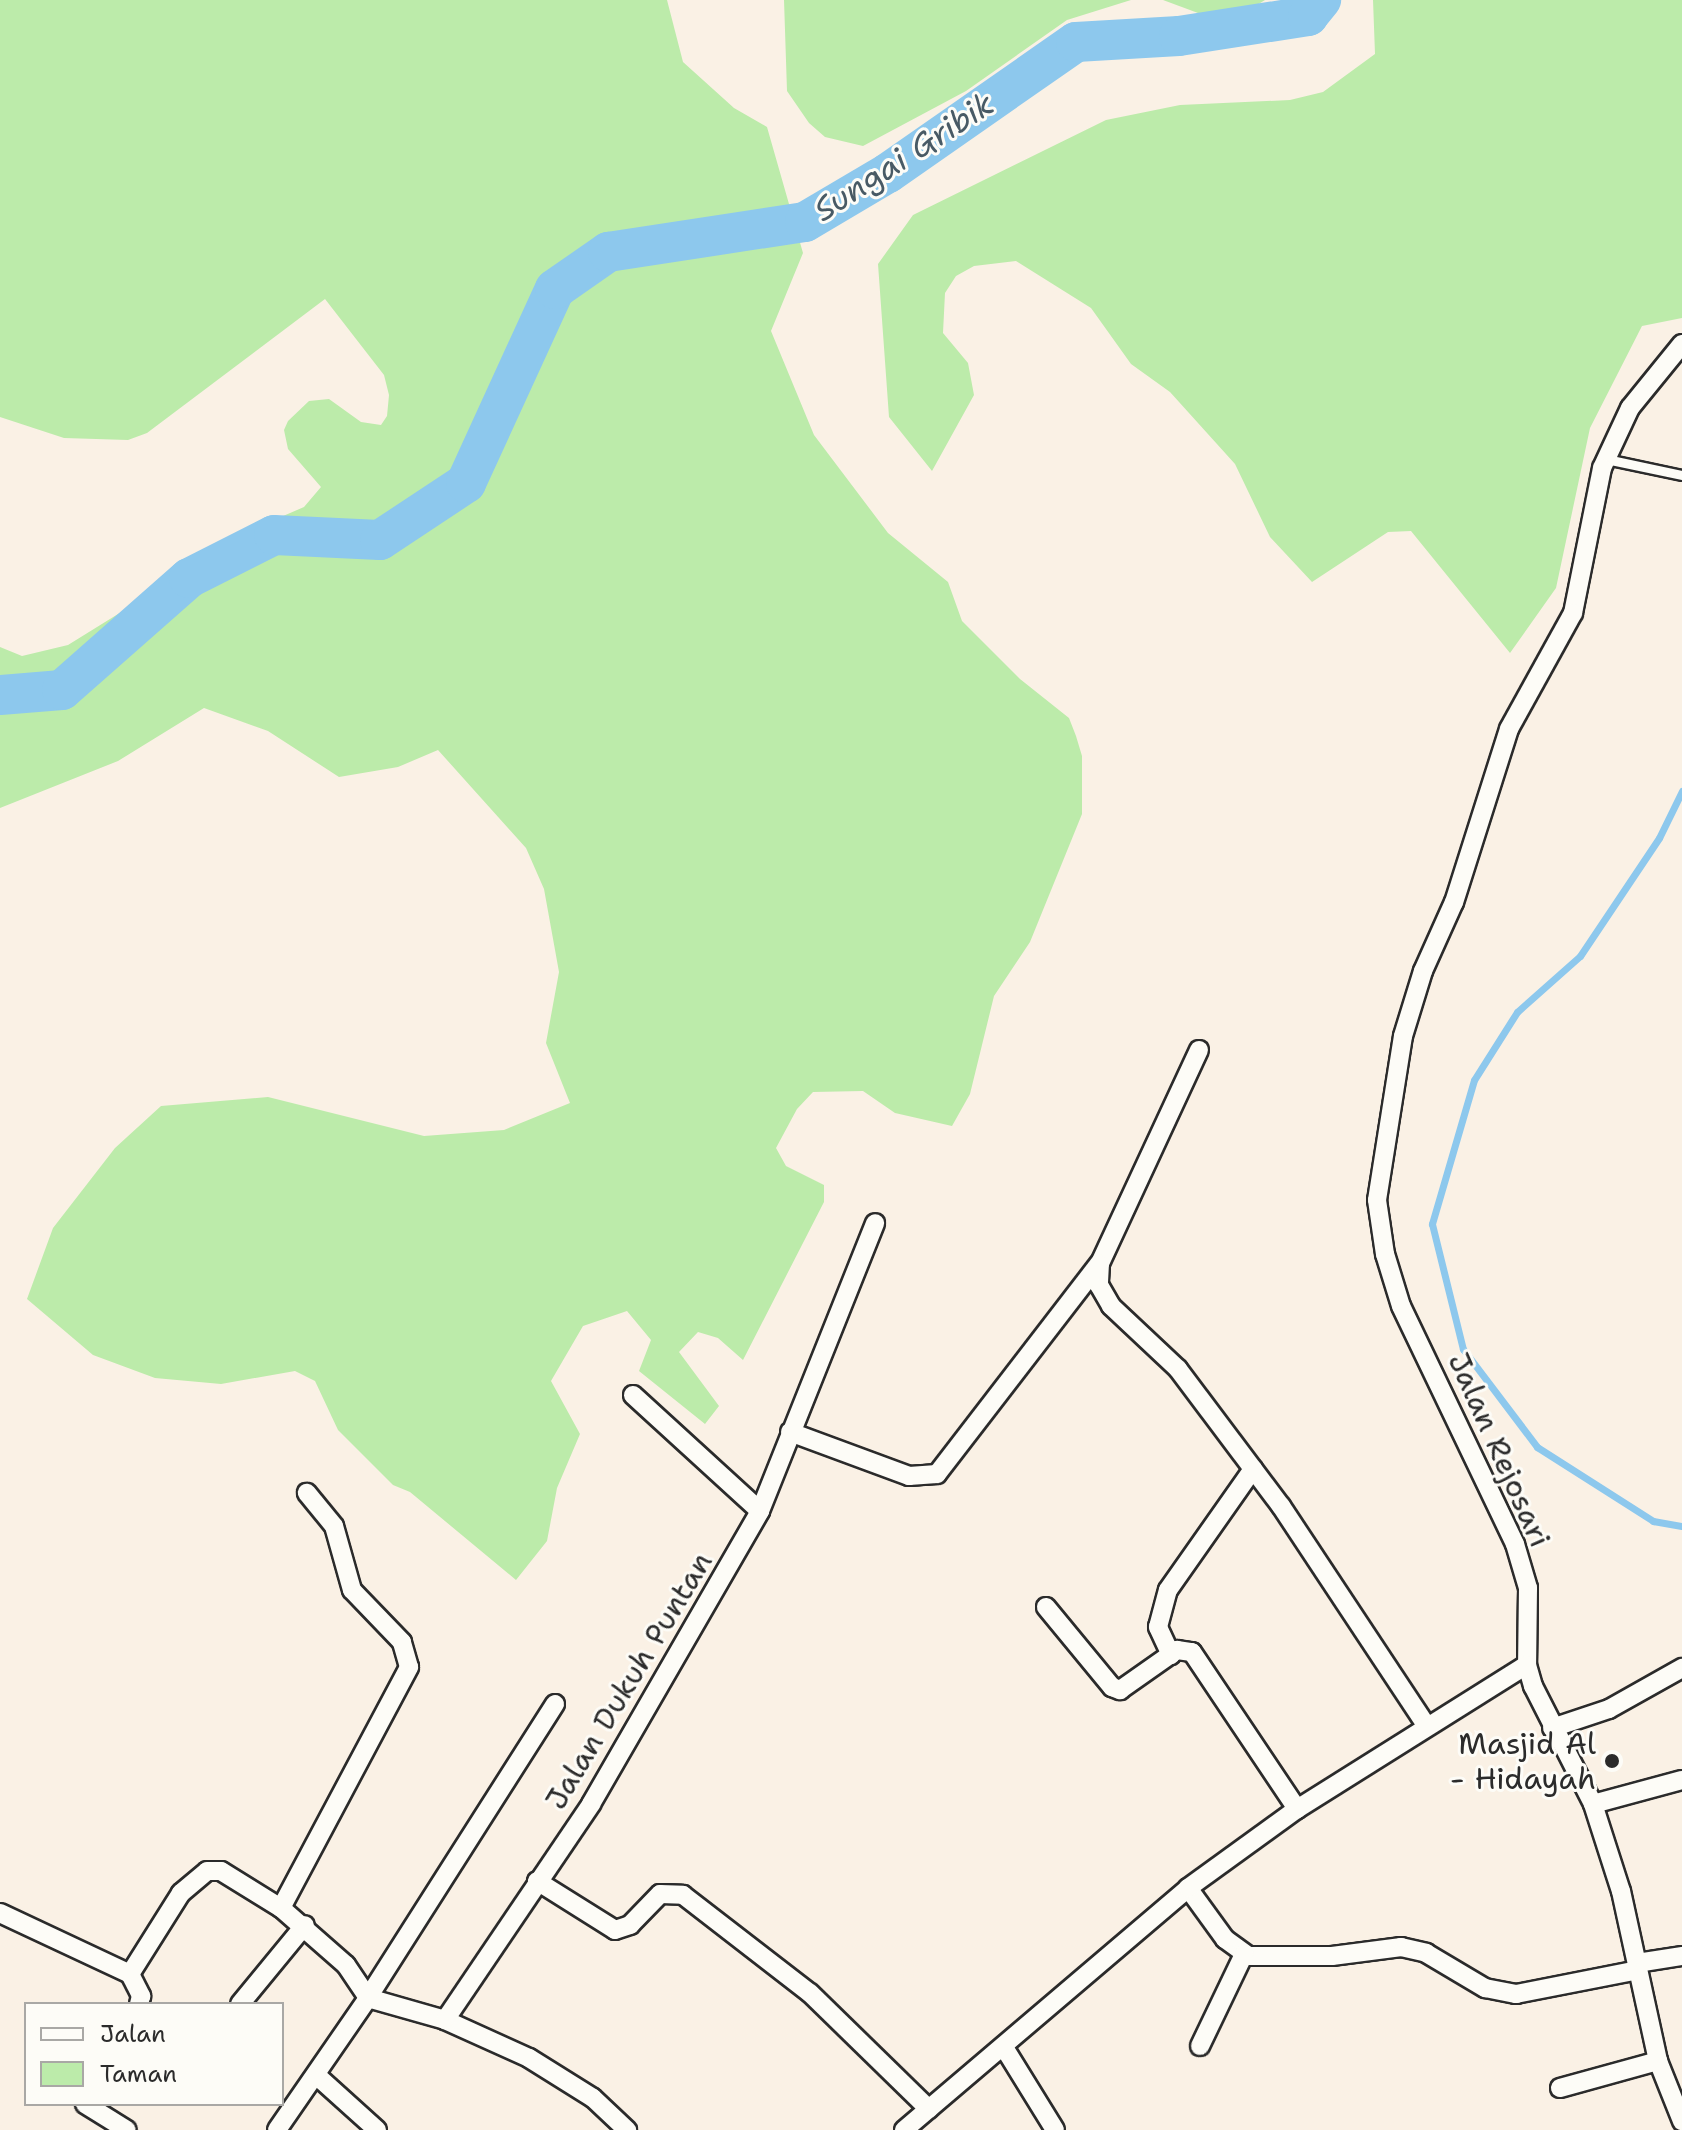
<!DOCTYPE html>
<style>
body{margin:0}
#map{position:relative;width:1682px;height:2130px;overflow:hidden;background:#faf1e5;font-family:"Shantell Sans",sans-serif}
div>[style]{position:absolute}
.green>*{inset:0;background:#bcebaa}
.stream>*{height:7px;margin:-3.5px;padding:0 3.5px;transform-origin:3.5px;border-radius:3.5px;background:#8dc8ed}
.river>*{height:40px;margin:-20px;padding:0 20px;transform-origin:20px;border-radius:20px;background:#8dc8ed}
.roads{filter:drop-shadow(2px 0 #2b2b2b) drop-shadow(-2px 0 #2b2b2b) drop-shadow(0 2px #2b2b2b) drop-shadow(0 -2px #2b2b2b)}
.service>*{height:9px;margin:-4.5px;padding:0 4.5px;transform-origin:4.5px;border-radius:4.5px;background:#fdfcf7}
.minor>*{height:18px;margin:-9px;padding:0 9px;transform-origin:9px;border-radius:9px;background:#fdfcf7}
.dots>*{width:22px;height:22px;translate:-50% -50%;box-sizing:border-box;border:4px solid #fdfcf7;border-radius:50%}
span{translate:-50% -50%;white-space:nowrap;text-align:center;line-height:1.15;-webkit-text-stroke:6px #fdfcf7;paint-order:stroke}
.street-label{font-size:30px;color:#2b2b2b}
.poi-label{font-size:30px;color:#2b2b2b}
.right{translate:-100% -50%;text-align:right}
.water-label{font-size:32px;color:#485a65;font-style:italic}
.legend{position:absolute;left:24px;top:2002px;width:260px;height:104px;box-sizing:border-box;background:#fdfcf7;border:2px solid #a9a8a5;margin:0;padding:10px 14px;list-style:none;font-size:24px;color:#2b2b2b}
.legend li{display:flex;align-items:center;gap:16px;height:40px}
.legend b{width:40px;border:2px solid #a9a8a5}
</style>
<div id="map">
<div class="green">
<div style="clip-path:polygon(0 0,667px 0,683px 62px,734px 108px,767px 127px,803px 253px,771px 331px,814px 435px,888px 533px,948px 582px,962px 621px,1020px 679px,1069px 718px,1076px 736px,1082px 756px,1082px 814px,1030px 942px,994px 996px,970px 1094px,952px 1126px,895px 1113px,863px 1091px,813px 1092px,797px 1109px,776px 1148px,786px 1166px,824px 1185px,824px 1202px,743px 1360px,718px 1338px,698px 1332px,679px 1352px,719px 1406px,705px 1424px,639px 1371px,651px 1340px,627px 1311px,583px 1326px,551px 1381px,580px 1434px,557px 1488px,547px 1541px,516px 1580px,410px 1492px,393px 1485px,338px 1430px,315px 1381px,295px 1371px,221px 1384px,155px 1378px,93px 1355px,27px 1299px,53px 1228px,115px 1148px,161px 1106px,268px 1097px,424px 1136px,504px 1130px,570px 1103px,546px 1043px,559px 972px,544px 889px,526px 848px,438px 750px,398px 767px,339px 777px,268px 731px,204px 708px,118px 761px,0 808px,0 647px,22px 656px,68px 645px,260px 526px,304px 507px,321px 487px,288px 449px,284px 430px,288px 421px,309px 401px,329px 399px,361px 422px,381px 425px,387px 416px,389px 395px,384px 375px,325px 299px,147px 433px,128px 440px,64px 438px,0 417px)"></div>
<div style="clip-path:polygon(784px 0,1131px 0,1067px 20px,966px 91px,863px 146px,825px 137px,809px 123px,787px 91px)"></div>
<div style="clip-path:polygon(1163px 0,1265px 0,1244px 13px,1198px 13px)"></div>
<div style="clip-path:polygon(1373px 0,1682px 0,1682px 318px,1642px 326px,1590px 428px,1556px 588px,1510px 653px,1411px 531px,1388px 532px,1312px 582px,1270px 537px,1235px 464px,1170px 392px,1131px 364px,1091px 308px,1016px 261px,974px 266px,956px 276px,945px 293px,943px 333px,968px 363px,974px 395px,932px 471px,889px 417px,878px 264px,913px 215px,1106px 120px,1180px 105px,1290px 100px,1323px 92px,1375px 54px)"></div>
</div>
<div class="stream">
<div style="left:1682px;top:791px;width:52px;rotate:116.1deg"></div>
<div style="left:1659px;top:838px;width:142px;rotate:123.8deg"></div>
<div style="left:1580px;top:956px;width:84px;rotate:138.4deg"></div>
<div style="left:1517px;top:1012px;width:80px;rotate:122.3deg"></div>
<div style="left:1474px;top:1080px;width:150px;rotate:106.3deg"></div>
<div style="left:1432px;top:1224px;width:129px;rotate:76.1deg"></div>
<div style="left:1463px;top:1349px;width:123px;rotate:52.9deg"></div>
<div style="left:1537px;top:1447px;width:138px;rotate:32.5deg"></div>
<div style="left:1653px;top:1521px;width:29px;rotate:10deg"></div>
</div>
<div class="river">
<div style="left:0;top:695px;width:62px;rotate:-4.6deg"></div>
<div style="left:62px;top:690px;width:169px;rotate:-41.4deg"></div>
<div style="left:189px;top:578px;width:95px;rotate:-26.8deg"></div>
<div style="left:274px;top:535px;width:106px;rotate:2.7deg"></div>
<div style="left:380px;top:540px;width:103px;rotate:-33.5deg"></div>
<div style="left:466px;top:483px;width:213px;rotate:-65.4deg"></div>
<div style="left:555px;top:289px;width:65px;rotate:-34.9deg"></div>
<div style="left:608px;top:252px;width:199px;rotate:-8.7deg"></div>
<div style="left:805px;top:222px;width:96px;rotate:-30.6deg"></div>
<div style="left:888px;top:173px;width:229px;rotate:-34.9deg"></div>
<div style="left:1076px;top:42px;width:103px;rotate:-3.3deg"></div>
<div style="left:1179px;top:36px;width:131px;rotate:-8.8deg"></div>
<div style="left:1308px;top:16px;width:21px;rotate:-51deg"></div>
</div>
<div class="roads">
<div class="service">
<div style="left:1606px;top:459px;width:78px;rotate:11.9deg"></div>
</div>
<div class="minor">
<div style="left:1682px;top:344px;width:82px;rotate:129.1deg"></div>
<div style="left:1630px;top:408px;width:66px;rotate:115deg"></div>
<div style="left:1602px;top:468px;width:148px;rotate:101.3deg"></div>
<div style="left:1573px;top:613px;width:132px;rotate:118.9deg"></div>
<div style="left:1509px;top:729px;width:182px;rotate:107.6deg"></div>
<div style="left:1454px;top:902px;width:76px;rotate:114.2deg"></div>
<div style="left:1423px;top:971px;width:68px;rotate:107.1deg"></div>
<div style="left:1403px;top:1036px;width:166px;rotate:99deg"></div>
<div style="left:1377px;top:1200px;width:55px;rotate:81.6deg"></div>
<div style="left:1385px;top:1254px;width:54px;rotate:72.9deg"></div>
<div style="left:1401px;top:1306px;width:264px;rotate:64.4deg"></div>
<div style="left:1515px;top:1544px;width:46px;rotate:73.5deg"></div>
<div style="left:1528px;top:1588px;width:77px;rotate:90.7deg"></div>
<div style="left:1527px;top:1665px;width:22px;rotate:74deg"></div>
<div style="left:1533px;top:1686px;width:132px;rotate:63deg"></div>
<div style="left:1593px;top:1804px;width:91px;rotate:72.2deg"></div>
<div style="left:1621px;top:1891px;width:174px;rotate:77.7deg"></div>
<div style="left:1658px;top:2061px;width:65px;rotate:68.2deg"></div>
<div style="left:1199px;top:1050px;width:235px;rotate:114.9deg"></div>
<div style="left:1100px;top:1263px;width:22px;rotate:93deg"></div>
<div style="left:1099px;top:1285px;width:24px;rotate:60deg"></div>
<div style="left:1111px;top:1306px;width:92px;rotate:43.2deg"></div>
<div style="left:1178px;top:1369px;width:171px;rotate:53.1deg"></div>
<div style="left:1281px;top:1506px;width:263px;rotate:56.5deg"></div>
<div style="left:790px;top:1432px;width:127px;rotate:20.3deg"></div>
<div style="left:909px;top:1476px;width:28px;rotate:-4deg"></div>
<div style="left:937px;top:1474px;width:265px;rotate:-52.4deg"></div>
<div style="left:760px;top:1511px;width:310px;rotate:-68.2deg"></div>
<div style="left:1046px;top:1607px;width:104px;rotate:50.5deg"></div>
<div style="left:1112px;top:1687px;width:9px;rotate:21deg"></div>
<div style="left:1120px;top:1690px;width:70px;rotate:-35.1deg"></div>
<div style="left:1177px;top:1650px;width:15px;rotate:8deg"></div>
<div style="left:1192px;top:1652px;width:189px;rotate:56.2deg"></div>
<div style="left:1171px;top:1655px;width:31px;rotate:-115deg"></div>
<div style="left:1158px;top:1627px;width:38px;rotate:-75deg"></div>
<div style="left:1168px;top:1590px;width:148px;rotate:-54.9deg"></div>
<div style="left:555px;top:1704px;width:348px;rotate:122.5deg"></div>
<div style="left:368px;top:1998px;width:80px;rotate:15.9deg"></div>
<div style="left:445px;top:2020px;width:92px;rotate:24.3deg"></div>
<div style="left:529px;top:2058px;width:75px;rotate:32deg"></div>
<div style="left:593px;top:2098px;width:47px;rotate:43.3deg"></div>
<div style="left:1552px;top:1728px;width:60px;rotate:-18.4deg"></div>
<div style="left:1609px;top:1709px;width:84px;rotate:-29.3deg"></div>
<div style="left:1593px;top:1804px;width:92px;rotate:-15.1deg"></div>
<div style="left:537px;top:1881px;width:92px;rotate:32.1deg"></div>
<div style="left:615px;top:1930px;width:16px;rotate:-18deg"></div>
<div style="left:630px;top:1925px;width:43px;rotate:-45.9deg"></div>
<div style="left:660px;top:1894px;width:23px;rotate:2deg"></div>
<div style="left:683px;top:1895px;width:160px;rotate:37.7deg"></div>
<div style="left:810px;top:1993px;width:166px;rotate:44.3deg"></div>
<div style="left:1188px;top:1888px;width:63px;rotate:54deg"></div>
<div style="left:1225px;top:1939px;width:29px;rotate:36deg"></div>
<div style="left:1248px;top:1956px;width:84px"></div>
<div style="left:1332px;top:1956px;width:70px;rotate:-7.4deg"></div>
<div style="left:1401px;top:1947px;width:26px;rotate:13deg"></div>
<div style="left:1426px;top:1953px;width:69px;rotate:30.7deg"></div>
<div style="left:1485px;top:1988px;width:32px;rotate:11deg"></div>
<div style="left:1516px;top:1994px;width:124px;rotate:-11.1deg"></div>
<div style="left:281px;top:1908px;width:273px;rotate:-62deg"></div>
<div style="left:409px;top:1667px;width:26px;rotate:-106deg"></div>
<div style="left:402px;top:1642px;width:72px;rotate:-133.9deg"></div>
<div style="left:352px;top:1590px;width:66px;rotate:-105.7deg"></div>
<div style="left:334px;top:1526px;width:43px;rotate:-129.3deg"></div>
<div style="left:0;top:1913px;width:144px;rotate:25.1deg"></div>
<div style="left:1637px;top:1963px;width:46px;rotate:-8.8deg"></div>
<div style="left:130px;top:1974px;width:96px;rotate:-57.8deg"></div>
<div style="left:181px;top:1893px;width:34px;rotate:-40deg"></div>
<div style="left:207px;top:1871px;width:14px"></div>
<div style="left:221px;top:1871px;width:70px;rotate:31.7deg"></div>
<div style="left:281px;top:1908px;width:86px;rotate:41.2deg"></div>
<div style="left:346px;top:1965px;width:40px;rotate:56deg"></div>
<div style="left:368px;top:1998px;width:160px;rotate:124.6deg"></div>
<div style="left:130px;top:1974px;width:25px;rotate:63deg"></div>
<div style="left:141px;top:1996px;width:8px;rotate:104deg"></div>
<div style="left:240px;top:2004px;width:102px;rotate:-50.6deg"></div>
<div style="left:445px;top:2020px;width:261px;rotate:-55.9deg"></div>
<div style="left:591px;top:1804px;width:338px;rotate:-60deg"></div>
<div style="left:760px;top:1511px;width:172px;rotate:-137.6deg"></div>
<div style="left:1200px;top:2046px;width:102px;rotate:-64.4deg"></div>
<div style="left:1005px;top:2049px;width:95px;rotate:58.3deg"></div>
<div style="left:316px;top:2075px;width:82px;rotate:42deg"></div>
<div style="left:1560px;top:2088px;width:102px;rotate:-15.4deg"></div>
<div style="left:85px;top:2104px;width:49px;rotate:31.8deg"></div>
<div style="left:904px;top:2130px;width:373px;rotate:-40.4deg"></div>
<div style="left:1188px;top:1888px;width:135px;rotate:-35.9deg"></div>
<div style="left:1297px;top:1809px;width:271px;rotate:-32.1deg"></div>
</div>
</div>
<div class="dots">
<div style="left:1612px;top:1761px;background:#2b2b2b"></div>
</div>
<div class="street-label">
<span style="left:1499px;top:1450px;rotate:66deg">Jalan Rejosari</span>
<span style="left:629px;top:1681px;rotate:-59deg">Jalan Dukuh Puntan</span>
</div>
<div class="poi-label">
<span class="right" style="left:1596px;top:1761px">Masjid Al<br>- Hidayah</span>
</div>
<div class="water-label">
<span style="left:904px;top:157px;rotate:-33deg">Sungai Gribik</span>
</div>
<ul class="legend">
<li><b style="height:10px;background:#fdfcf7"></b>Jalan</li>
<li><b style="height:22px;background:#bcebaa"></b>Taman</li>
</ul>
</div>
